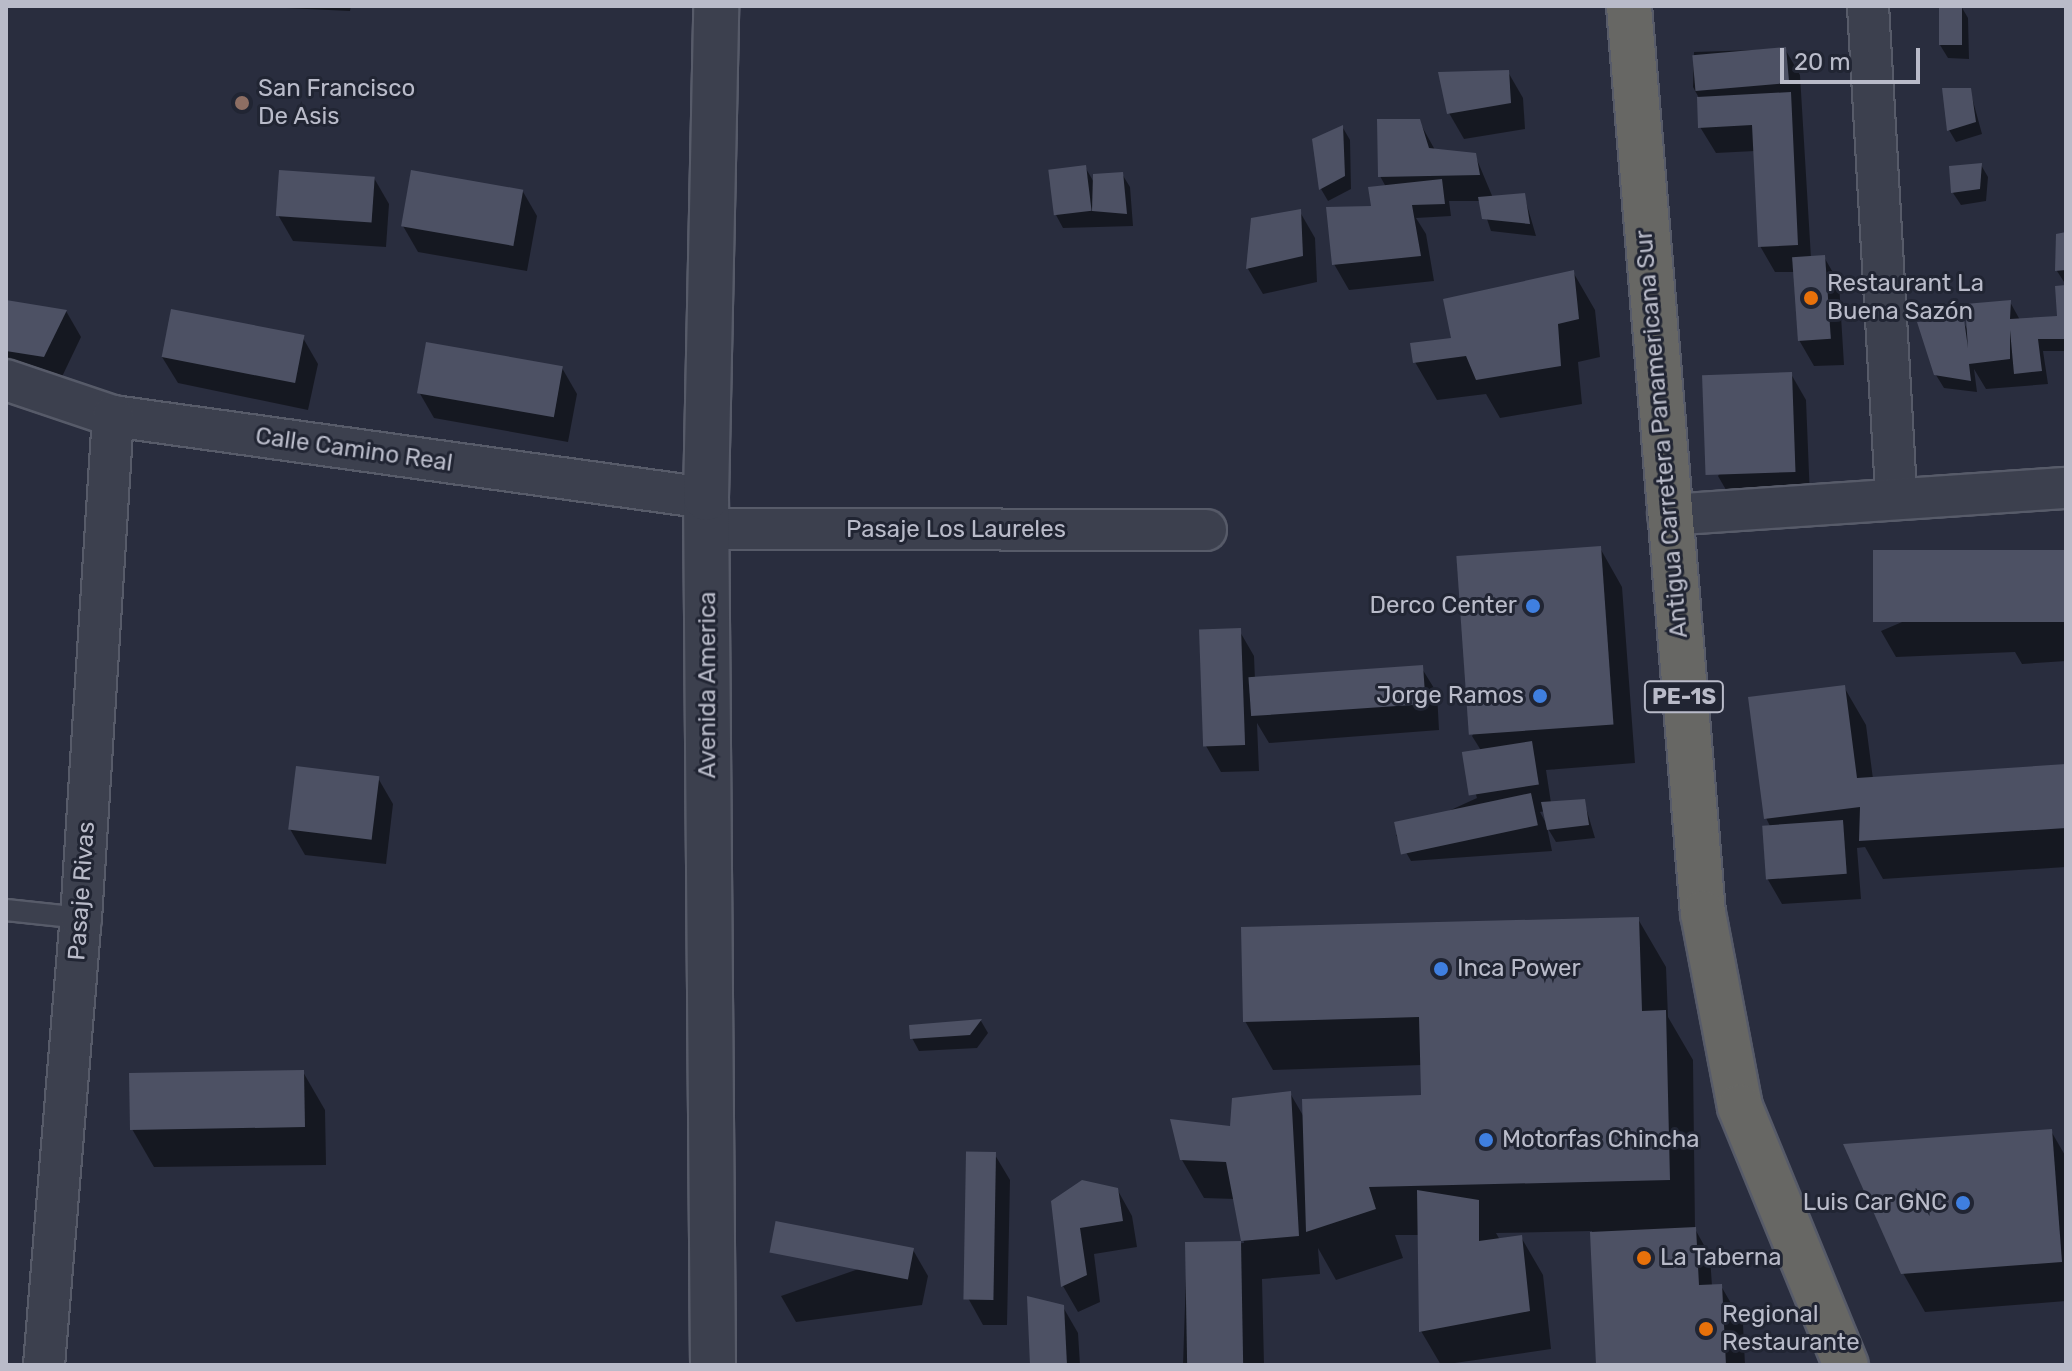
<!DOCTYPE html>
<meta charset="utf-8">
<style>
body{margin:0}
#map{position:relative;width:2072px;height:1371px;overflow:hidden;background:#292d3e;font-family:Rubik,sans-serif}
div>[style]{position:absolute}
.shadow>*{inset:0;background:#0007}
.building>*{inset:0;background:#4d5164;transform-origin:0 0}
.roads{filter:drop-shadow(2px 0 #575b69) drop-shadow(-2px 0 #575b69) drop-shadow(0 2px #575b69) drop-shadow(0 -2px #575b69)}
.service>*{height:20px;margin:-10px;padding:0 10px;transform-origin:10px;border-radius:10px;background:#3c404e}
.minor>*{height:40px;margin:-20px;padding:0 20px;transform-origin:20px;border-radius:20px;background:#3c404e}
.tertiary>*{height:44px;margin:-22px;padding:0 22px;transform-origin:22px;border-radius:22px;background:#3c404e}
.trunk>*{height:44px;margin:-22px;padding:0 22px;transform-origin:22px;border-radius:22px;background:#676764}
.dots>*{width:22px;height:22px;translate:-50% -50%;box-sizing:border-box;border:4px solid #212533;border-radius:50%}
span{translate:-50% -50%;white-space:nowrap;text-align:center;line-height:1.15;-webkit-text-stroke:6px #212533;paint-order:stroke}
.shield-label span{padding:2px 6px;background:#212533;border:2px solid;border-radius:6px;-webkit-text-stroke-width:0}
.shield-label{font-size:22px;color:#b9bbc9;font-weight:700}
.poi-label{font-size:24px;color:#b9bbc9}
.left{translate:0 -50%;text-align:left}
.right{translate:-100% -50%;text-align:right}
.street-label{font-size:24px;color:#b9bbc9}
.frame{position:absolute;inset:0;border:8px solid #b9bbc9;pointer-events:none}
.scale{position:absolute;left:1780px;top:48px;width:140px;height:36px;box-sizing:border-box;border:4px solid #b9bbc9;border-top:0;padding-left:10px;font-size:24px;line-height:28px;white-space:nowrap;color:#b9bbc9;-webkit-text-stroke:6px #212533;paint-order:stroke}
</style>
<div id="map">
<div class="shadow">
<div style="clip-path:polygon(241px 6px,351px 6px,350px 11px)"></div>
<div style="clip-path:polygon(1941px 6px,1961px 6px,1968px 18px,1969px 59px,1948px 58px,1940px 45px)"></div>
<div style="clip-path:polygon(1785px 49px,1800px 75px,1811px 258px,1824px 257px,1839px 283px,1844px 365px,1814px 366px,1799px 340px,1795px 272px,1775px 272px,1760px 246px,1755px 151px,1716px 153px,1700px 127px,1699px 98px,1693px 87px,1694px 52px)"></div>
<div style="clip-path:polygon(1508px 72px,1523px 98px,1525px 129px,1464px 139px,1449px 113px)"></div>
<div style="clip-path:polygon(1970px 90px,1982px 134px,1956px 142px,1949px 130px)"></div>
<div style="clip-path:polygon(1419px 121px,1435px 150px,1475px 155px,1493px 198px,1524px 195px,1536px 236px,1491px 231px,1481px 201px,1449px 201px,1451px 216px,1416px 218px,1426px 234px,1434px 281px,1349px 290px,1334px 264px,1386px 187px,1380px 176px)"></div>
<div style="clip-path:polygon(1343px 128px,1350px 140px,1351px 189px,1328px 201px,1321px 189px,1314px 140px)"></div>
<div style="clip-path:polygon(1981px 165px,1988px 177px,1986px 201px,1961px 205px,1953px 193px)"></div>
<div style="clip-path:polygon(1085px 167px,1095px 184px,1122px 174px,1130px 187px,1133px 226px,1063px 228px,1056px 215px)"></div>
<div style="clip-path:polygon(374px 178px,389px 204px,386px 247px,293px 241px,278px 215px)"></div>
<div style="clip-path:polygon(522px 190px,537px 216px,527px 271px,418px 252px,403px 226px)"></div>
<div style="clip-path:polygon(1300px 212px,1315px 238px,1317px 282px,1263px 294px,1248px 269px,1253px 220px)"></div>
<div style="clip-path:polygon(2066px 234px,2066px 285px,2057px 271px)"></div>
<div style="clip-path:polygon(1573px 272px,1595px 310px,1600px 357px,1578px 362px,1582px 404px,1500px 418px,1486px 394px,1437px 400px,1415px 362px)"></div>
<div style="clip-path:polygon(2066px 287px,2066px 351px,2043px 351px,2048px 384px,1986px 389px,1974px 369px,1977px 392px,1944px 388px,1936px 375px,1963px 322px,1969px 332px,2010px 302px,2020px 320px,2059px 318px)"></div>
<div style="clip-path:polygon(6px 303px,66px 311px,81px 337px,59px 383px,6px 374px)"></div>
<div style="clip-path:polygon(303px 338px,318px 364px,308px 410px,178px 383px,162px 357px)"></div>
<div style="clip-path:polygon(562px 368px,577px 394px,568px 442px,434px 418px,419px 392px)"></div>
<div style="clip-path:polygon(1791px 374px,1806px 400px,1810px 498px,1733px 502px,1718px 476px)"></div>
<div style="clip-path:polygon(evenodd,1600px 548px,1622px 587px,1635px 763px,1546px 770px,1551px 803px,1584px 801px,1595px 838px,1556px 842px,1547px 827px,1552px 851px,1411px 861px,1396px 835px,1477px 798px,1464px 755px,1482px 752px,1472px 736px,1600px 548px,1545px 811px,1547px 825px,1540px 812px,1545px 811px)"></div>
<div style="clip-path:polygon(2066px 552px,2066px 661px,2022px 664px,2015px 652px,1896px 657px,1881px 631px)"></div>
<div style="clip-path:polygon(1239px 630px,1254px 656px,1255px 680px,1421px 667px,1437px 693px,1439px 730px,1269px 743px,1257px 723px,1259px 771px,1221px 772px,1206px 746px)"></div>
<div style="clip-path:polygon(1844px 687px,1866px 725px,1873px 779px,2066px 766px,2066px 867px,1883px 879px,1865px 847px,1857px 848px,1861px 899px,1782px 904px,1767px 878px,1770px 826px,1766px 818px)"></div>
<div style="clip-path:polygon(378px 778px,393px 804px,386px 864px,305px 855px,290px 829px)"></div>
<div style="clip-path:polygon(1638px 919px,1666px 967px,1668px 1017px,1693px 1060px,1695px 1229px,1710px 1256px,1712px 1286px,1721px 1286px,1743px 1324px,1745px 1365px,1598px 1365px,1592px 1231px,1496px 1233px,1500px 1240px,1521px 1237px,1543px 1275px,1551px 1349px,1441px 1365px,1421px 1331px,1420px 1235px,1395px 1235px,1403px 1258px,1336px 1280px,1318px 1248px,1320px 1274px,1262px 1279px,1264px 1365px,1183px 1365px,1187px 1246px,1244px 1243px,1235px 1199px,1204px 1198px,1182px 1160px,1290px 1093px,1305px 1119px,1423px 1097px,1422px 1065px,1273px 1070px,1245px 1021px)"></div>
<div style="clip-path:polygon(981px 1021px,988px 1033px,977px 1048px,919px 1051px,912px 1038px,911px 1027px)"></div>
<div style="clip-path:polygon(303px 1072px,325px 1110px,326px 1165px,154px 1167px,132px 1129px)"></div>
<div style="clip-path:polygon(2051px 1131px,2066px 1157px,2066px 1301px,1925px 1312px,1903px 1273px)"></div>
<div style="clip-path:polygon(995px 1155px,1010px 1180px,1007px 1325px,983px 1325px,968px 1298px)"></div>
<div style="clip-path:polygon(1117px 1189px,1132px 1216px,1137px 1247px,1094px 1254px,1100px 1302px,1078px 1312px,1063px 1286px,1053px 1202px)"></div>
<div style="clip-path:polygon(913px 1250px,928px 1276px,922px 1305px,796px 1322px,781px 1296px)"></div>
<div style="clip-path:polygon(1063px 1307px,1078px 1333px,1080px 1365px,1032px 1365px)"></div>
</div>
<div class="building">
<div style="left:1939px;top:6px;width:23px;height:39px"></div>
<div style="left:1786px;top:47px;width:36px;height:94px;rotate:85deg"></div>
<div style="clip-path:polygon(1509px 70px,1511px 103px,1447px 114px,1438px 72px)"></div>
<div style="clip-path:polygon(1942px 88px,1971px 88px,1976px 122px,1947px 131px)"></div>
<div style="clip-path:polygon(1791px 92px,1798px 245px,1758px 247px,1752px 125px,1698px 128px,1697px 97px)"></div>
<div style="clip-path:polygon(1377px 119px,1420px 119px,1429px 148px,1476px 153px,1480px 175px,1378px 177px)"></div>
<div style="clip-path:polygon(1343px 125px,1345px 176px,1319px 190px,1312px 139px)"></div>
<div style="clip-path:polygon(1982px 163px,1980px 189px,1951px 193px,1949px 166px)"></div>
<div style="left:1086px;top:165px;width:46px;height:38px;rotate:83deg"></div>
<div style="left:279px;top:170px;width:96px;height:46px;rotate:4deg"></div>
<div style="left:411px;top:170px;width:114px;height:57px;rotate:10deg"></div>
<div style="clip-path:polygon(1123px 172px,1127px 214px,1092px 211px,1093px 174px)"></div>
<div style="clip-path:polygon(1442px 179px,1445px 204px,1412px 205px,1421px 256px,1332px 265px,1326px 207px,1371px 206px,1368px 187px)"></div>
<div style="clip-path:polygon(1525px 193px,1530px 224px,1482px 219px,1478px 197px)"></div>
<div style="clip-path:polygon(1301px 209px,1303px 256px,1246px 269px,1251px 218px)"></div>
<div style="clip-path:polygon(2066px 232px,2066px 270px,2055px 271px,2056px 234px)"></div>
<div style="left:1825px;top:255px;width:84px;height:33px;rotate:86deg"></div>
<div style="clip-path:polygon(1574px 270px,1579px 319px,1558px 324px,1561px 366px,1476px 380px,1466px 356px,1413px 363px,1410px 343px,1451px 338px,1443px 299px)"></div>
<div style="clip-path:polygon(2066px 285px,2066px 339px,2038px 339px,2042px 371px,2014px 374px,2010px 330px,2010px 359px,1969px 364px,1971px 381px,1934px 375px,1917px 322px,1964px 319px,1968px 348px,1965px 304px,2011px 300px,2010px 319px,2057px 316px,2055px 286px)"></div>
<div style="clip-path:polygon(6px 300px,67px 310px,44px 357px,6px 351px)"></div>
<div style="left:171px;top:309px;width:136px;height:49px;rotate:11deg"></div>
<div style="left:426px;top:342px;width:139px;height:52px;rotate:10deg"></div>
<div style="left:1792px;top:372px;width:100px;height:90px;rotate:88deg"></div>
<div style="left:1601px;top:546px;width:179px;height:145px;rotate:86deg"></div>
<div style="left:2066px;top:550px;width:72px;height:193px;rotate:90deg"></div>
<div style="left:1241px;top:628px;width:117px;height:42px;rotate:88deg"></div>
<div style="left:1423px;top:665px;width:39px;height:175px;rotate:86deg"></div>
<div style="clip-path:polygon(1845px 685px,1857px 778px,2066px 764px,2066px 828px,1859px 841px,1860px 807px,1764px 819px,1748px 697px)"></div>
<div style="left:1532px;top:741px;width:44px;height:71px;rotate:81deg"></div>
<div style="left:296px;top:766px;width:84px;height:64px;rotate:7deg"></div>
<div style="left:1531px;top:793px;width:33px;height:140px;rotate:78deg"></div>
<div style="clip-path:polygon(1585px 799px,1589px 825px,1547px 830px,1541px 802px)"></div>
<div style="left:1843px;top:820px;width:54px;height:81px;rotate:86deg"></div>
<div style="clip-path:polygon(1639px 917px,1642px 1011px,1666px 1010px,1670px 1180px,1369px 1187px,1376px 1209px,1306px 1232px,1302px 1099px,1421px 1095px,1419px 1017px,1243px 1022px,1241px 927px)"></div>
<div style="clip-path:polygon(982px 1019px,970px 1035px,910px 1039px,909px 1025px)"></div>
<div style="left:304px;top:1070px;width:57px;height:175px;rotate:89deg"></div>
<div style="clip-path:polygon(1291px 1091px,1299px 1236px,1241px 1241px,1226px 1162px,1180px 1160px,1170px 1119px,1230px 1126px,1232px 1098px)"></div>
<div style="clip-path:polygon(2052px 1129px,2062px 1262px,1901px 1274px,1843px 1144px)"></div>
<div style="left:996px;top:1152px;width:148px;height:30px;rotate:91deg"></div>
<div style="clip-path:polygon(1082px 1180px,1118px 1188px,1123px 1221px,1080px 1228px,1087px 1275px,1061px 1287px,1051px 1201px)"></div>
<div style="clip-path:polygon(1417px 1190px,1479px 1200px,1479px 1241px,1522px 1235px,1530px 1311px,1419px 1332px)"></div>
<div style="clip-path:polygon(1696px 1227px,1699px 1285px,1722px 1284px,1726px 1365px,1596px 1365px,1590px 1232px)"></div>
<div style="left:1241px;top:1241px;width:124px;height:56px;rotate:89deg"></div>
<div style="left:914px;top:1248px;width:32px;height:141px;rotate:101deg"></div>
<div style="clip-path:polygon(1027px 1296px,1064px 1305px,1067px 1365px,1030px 1365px)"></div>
</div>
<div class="roads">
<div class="service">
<div style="left:6px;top:910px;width:75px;rotate:6.1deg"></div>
</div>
<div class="minor">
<div style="left:1868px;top:6px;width:493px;rotate:86.7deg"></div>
<div style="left:6px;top:380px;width:113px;rotate:18.6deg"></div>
<div style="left:113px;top:416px;width:599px;rotate:7.87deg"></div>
<div style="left:1668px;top:515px;width:399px;rotate:-3.9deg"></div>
<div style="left:707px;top:529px;width:499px;rotate:0.1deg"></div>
<div style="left:44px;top:1365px;width:449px;rotate:-85.3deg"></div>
<div style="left:81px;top:918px;width:503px;rotate:-86.35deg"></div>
</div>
<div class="tertiary">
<div style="left:713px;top:1365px;width:867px;rotate:-90.46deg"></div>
<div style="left:706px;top:498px;width:492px;rotate:-88.8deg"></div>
</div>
<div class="trunk">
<div style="left:1629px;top:6px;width:910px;rotate:85.34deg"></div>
<div style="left:1703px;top:913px;width:197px;rotate:79.2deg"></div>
<div style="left:1740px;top:1107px;width:279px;rotate:67.7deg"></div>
</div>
</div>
<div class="dots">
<div style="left:242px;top:103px;background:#8d6e63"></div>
<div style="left:1811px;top:298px;background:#e8710a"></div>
<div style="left:1533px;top:606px;background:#3f7fe0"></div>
<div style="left:1540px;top:696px;background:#3f7fe0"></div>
<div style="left:1441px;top:969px;background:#3f7fe0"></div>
<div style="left:1486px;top:1140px;background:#3f7fe0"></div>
<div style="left:1963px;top:1203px;background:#3f7fe0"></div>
<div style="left:1644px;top:1258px;background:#e8710a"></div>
<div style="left:1706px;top:1329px;background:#e8710a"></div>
</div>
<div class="shield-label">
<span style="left:1684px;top:697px">PE-1S</span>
</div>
<div class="poi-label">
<span class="left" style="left:258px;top:103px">San Francisco<br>De Asis</span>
<span class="left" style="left:1827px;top:298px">Restaurant La<br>Buena Sazón</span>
<span class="right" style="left:1517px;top:606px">Derco Center</span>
<span class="right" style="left:1524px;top:696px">Jorge Ramos</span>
<span class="left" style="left:1457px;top:969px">Inca Power</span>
<span class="left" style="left:1502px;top:1140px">Motorfas Chincha</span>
<span class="right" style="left:1947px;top:1203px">Luis Car GNC</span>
<span class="left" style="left:1660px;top:1258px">La Taberna</span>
<span class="left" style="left:1722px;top:1329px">Regional<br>Restaurante</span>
</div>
<div class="street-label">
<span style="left:1662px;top:434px;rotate:-95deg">Antigua Carretera Panamericana Sur</span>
<span style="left:354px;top:450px;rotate:8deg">Calle Camino Real</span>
<span style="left:956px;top:530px">Pasaje Los Laureles</span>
<span style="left:708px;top:685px;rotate:-90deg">Avenida America</span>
<span style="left:82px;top:891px;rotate:-86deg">Pasaje Rivas</span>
</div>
<div class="frame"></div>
<div class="scale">20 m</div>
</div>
